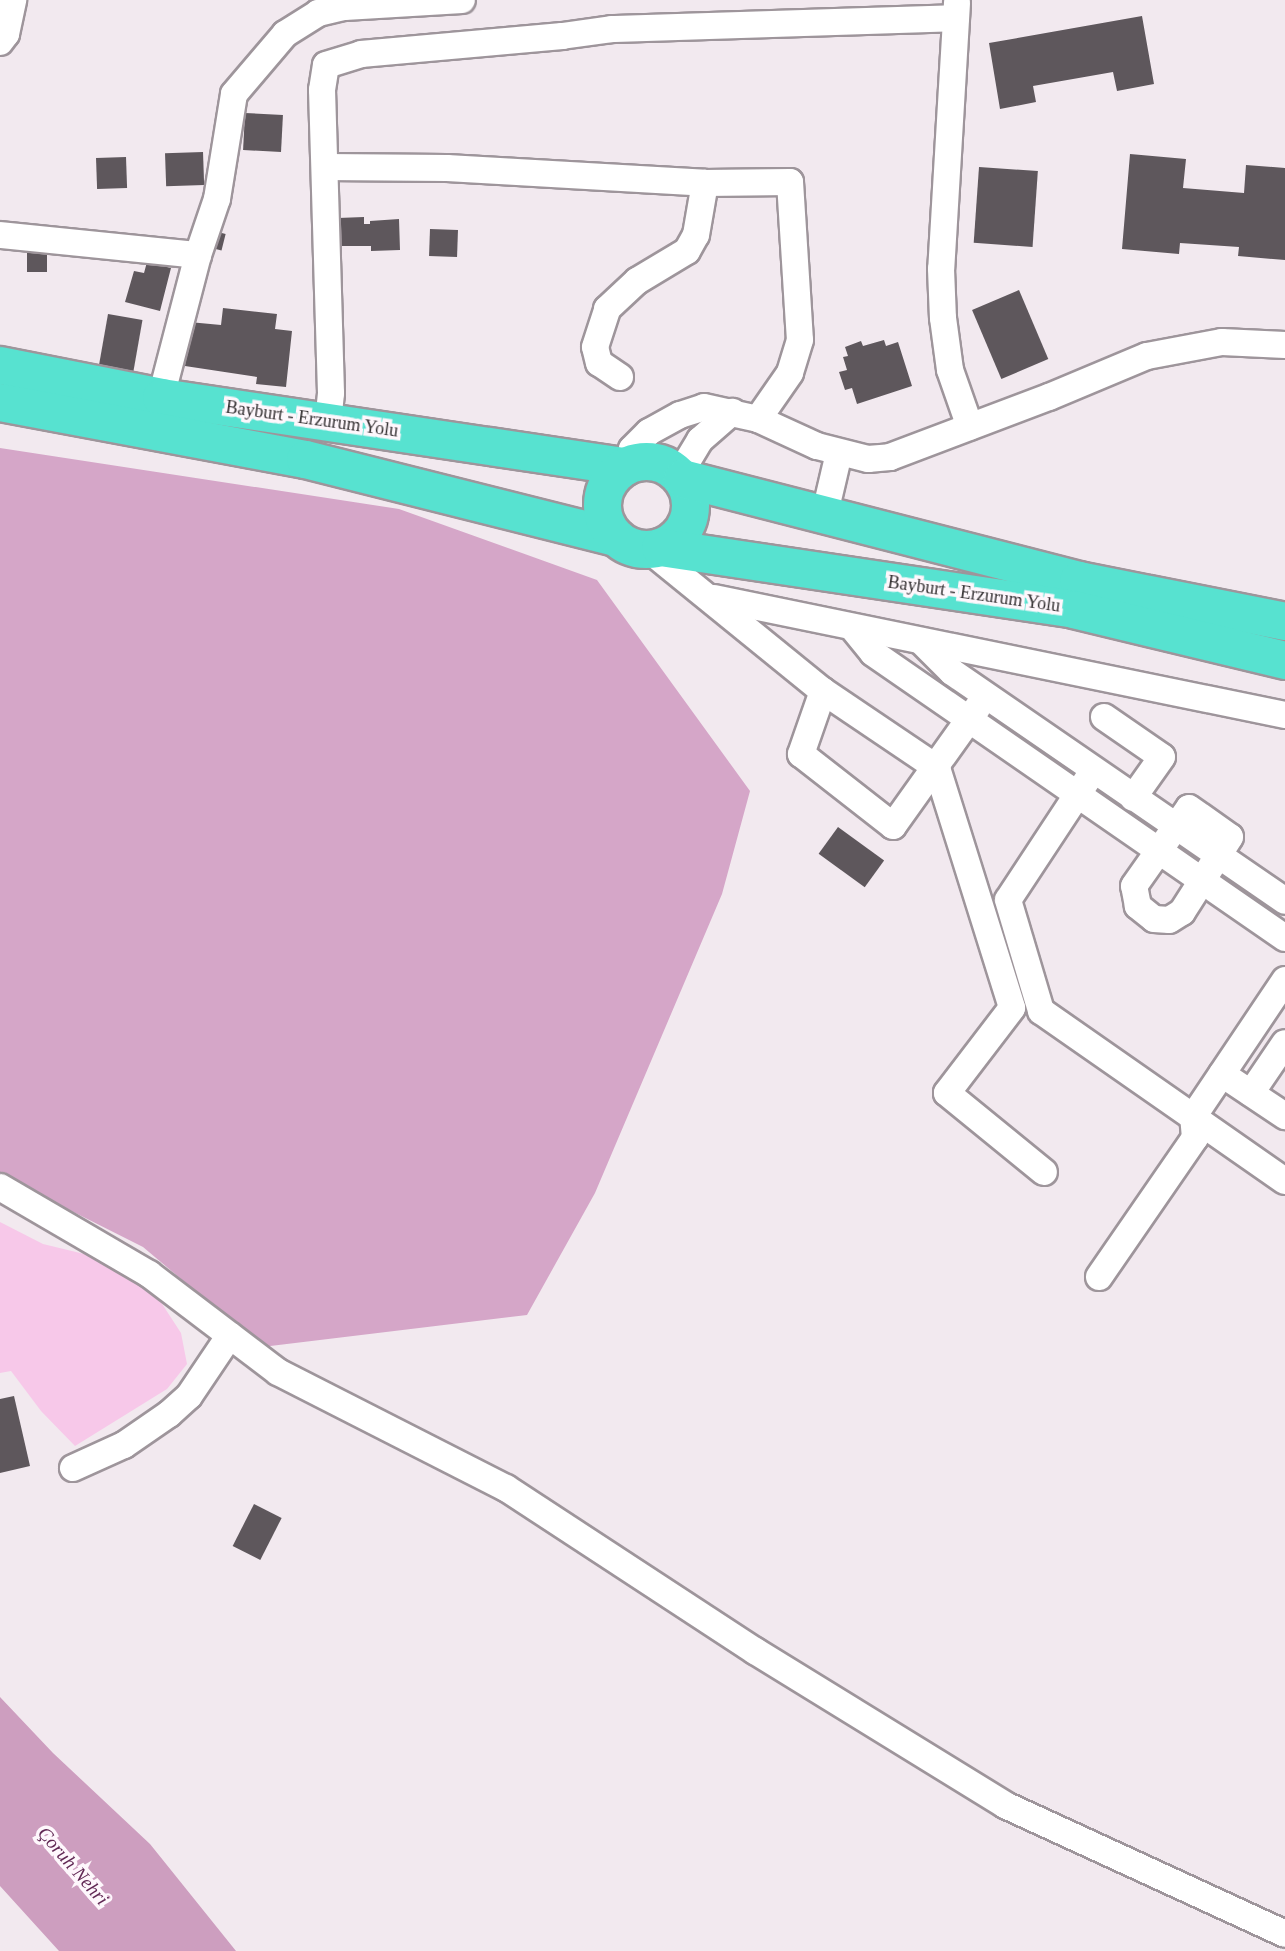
<!DOCTYPE html>
<meta charset="utf-8">
<style>
body{margin:0}
#map{position:relative;width:1285px;height:1951px;overflow:hidden;background:#f2e9ef;font-family:"Times New Roman",serif}
div>[style]{position:absolute}
.green>*{inset:0;background:#f7c8e9}
.forest>*{inset:0;background:#d5a6c8}
.water>*{inset:0;background:#cd9ebf}
.building>*{inset:0;background:#5e575c;transform-origin:0 0}
.roads{filter:drop-shadow(2px 0 #9e959b) drop-shadow(-2px 0 #9e959b) drop-shadow(0 2px #9e959b) drop-shadow(0 -2px #9e959b)}
.minor>*{height:26px;margin:-13px;padding:0 13px;transform-origin:13px;border-radius:13px;background:#fff}
.highway>*{height:37px;margin:-18.5px;padding:0 18.5px;transform-origin:18.5px;border-radius:18.5px;background:#57e2d0}
.highway>.ring{margin:-18.5px;padding:0;box-sizing:content-box;background:none;border:37px solid #57e2d0;border-radius:50%}
span{translate:-50% -50%;white-space:nowrap;text-align:center;line-height:1.15;-webkit-text-stroke:7px #fef7fc;paint-order:stroke}
.street-label{font-size:18px;color:#343032}
.water-label{font-size:19px;color:#612854;font-style:italic}
</style>
<div id="map">
<div class="green">
<div style="clip-path:polygon(0 1222px,43px 1244px,109px 1260px,155px 1293px,181px 1333px,187px 1364px,167px 1389px,75px 1446px,41px 1411px,11px 1371px,0 1373px)"></div>
</div>
<div class="forest">
<div style="clip-path:polygon(0 448px,399px 509px,597px 580px,750px 791px,722px 894px,595px 1193px,527px 1315px,262px 1347px,143px 1247px,0 1175px)"></div>
</div>
<div class="water">
<div style="clip-path:polygon(0 1697px,53px 1753px,150px 1844px,236px 1951px,59px 1951px,0 1886px)"></div>
</div>
<div class="building">
<div style="clip-path:polygon(1142px 16px,1154px 84px,1117px 91px,1113px 72px,1033px 86px,1036px 102px,1000px 109px,989px 43px)"></div>
<div style="left:245px;top:113px;width:38px;height:37px;rotate:3deg"></div>
<div style="left:203px;top:152px;width:33px;height:38px;rotate:88deg"></div>
<div style="clip-path:polygon(1130px 154px,1186px 159px,1183px 188px,1244px 193px,1246px 165px,1285px 168px,1285px 260px,1238px 256px,1239px 247px,1180px 243px,1179px 254px,1122px 249px)"></div>
<div style="left:126px;top:157px;width:31px;height:30px;rotate:88deg"></div>
<div style="left:979px;top:167px;width:59px;height:76px;rotate:4deg"></div>
<div style="clip-path:polygon(364px 217px,364px 224px,370px 224px,370px 221px,399px 219px,400px 250px,371px 251px,371px 246px,333px 246px,338px 218px)"></div>
<div style="left:430px;top:229px;width:28px;height:27px;rotate:2deg"></div>
<div style="left:214px;top:231px;width:12px;height:17px;rotate:14deg"></div>
<div style="left:27px;top:246px;width:20px;height:26px"></div>
<div style="clip-path:polygon(147px 262px,171px 268px,160px 311px,125px 302px,134px 271px,144px 273px)"></div>
<div style="left:1019px;top:290px;width:75px;height:51px;rotate:67deg"></div>
<div style="clip-path:polygon(223px 308px,277px 314px,275px 329px,292px 331px,286px 387px,256px 384px,257px 377px,185px 366px,189px 322px,221px 325px)"></div>
<div style="left:108px;top:314px;width:35px;height:55px;rotate:10deg"></div>
<div style="clip-path:polygon(884px 340px,886px 346px,898px 342px,912px 386px,857px 404px,852px 388px,845px 390px,839px 372px,847px 370px,843px 357px,848px 356px,845px 347px,861px 341px,863px 346px)"></div>
<div style="left:838px;top:827px;width:57px;height:33px;rotate:36deg"></div>
<div style="clip-path:polygon(14px 1396px,30px 1466px,0 1473px,0 1399px)"></div>
<div style="left:254px;top:1504px;width:31px;height:47px;rotate:27deg"></div>
</div>
<div class="roads">
<div class="minor">
<div style="left:957px;top:3px;width:266px;rotate:93.4deg"></div>
<div style="left:941px;top:269px;width:49px;rotate:87.7deg"></div>
<div style="left:943px;top:318px;width:52px;rotate:82.3deg"></div>
<div style="left:950px;top:370px;width:60px;rotate:70.7deg"></div>
<div style="left:0;top:42px;width:10px;rotate:-53deg"></div>
<div style="left:6px;top:34px;width:35px;rotate:-78deg"></div>
<div style="left:325px;top:167px;width:122px;rotate:0.5deg"></div>
<div style="left:447px;top:168px;width:258px;rotate:3.3deg"></div>
<div style="left:705px;top:183px;width:85px;rotate:-0.7deg"></div>
<div style="left:790px;top:182px;width:158px;rotate:86.4deg"></div>
<div style="left:800px;top:340px;width:34px;rotate:107deg"></div>
<div style="left:790px;top:373px;width:56px;rotate:124.8deg"></div>
<div style="left:0;top:235px;width:199px;rotate:5.8deg"></div>
<div style="left:620px;top:377px;width:25px;rotate:-146deg"></div>
<div style="left:599px;top:363px;width:16px;rotate:-104deg"></div>
<div style="left:595px;top:347px;width:40px;rotate:-72deg"></div>
<div style="left:607px;top:309px;width:41px;rotate:-43deg"></div>
<div style="left:637px;top:281px;width:58px;rotate:-31deg"></div>
<div style="left:687px;top:251px;width:18px;rotate:-61deg"></div>
<div style="left:696px;top:235px;width:53px;rotate:-80.2deg"></div>
<div style="left:161px;top:397px;width:147px;rotate:-75.4deg"></div>
<div style="left:198px;top:255px;width:59px;rotate:-71.3deg"></div>
<div style="left:217px;top:199px;width:106px;rotate:-80.8deg"></div>
<div style="left:234px;top:94px;width:79px;rotate:-49.6deg"></div>
<div style="left:285px;top:34px;width:39px;rotate:-32deg"></div>
<div style="left:318px;top:13px;width:28px;rotate:-13deg"></div>
<div style="left:345px;top:7px;width:117px;rotate:-3.4deg"></div>
<div style="left:328px;top:422px;width:29px;rotate:-84deg"></div>
<div style="left:331px;top:393px;width:303px;rotate:-91.7deg"></div>
<div style="left:322px;top:90px;width:25px;rotate:-81deg"></div>
<div style="left:326px;top:65px;width:37px;rotate:-17deg"></div>
<div style="left:361px;top:54px;width:202px;rotate:-5.1deg"></div>
<div style="left:562px;top:36px;width:50px;rotate:-8deg"></div>
<div style="left:612px;top:29px;width:344px;rotate:-1.8deg"></div>
<div style="left:628px;top:465px;width:16px;rotate:-76deg"></div>
<div style="left:632px;top:449px;width:24px;rotate:-45deg"></div>
<div style="left:649px;top:432px;width:35px;rotate:-29deg"></div>
<div style="left:680px;top:415px;width:25px;rotate:-18deg"></div>
<div style="left:704px;top:407px;width:55px;rotate:12.5deg"></div>
<div style="left:758px;top:419px;width:65px;rotate:24.6deg"></div>
<div style="left:817px;top:446px;width:53px;rotate:14.3deg"></div>
<div style="left:868px;top:459px;width:22px;rotate:-5deg"></div>
<div style="left:890px;top:457px;width:170px;rotate:-20.7deg"></div>
<div style="left:1049px;top:397px;width:106px;rotate:-22.7deg"></div>
<div style="left:1147px;top:356px;width:76px;rotate:-10.6deg"></div>
<div style="left:1222px;top:342px;width:63px;rotate:2.7deg"></div>
<div style="left:679px;top:475px;width:41px;rotate:-59deg"></div>
<div style="left:700px;top:440px;width:43px;rotate:-41.2deg"></div>
<div style="left:824px;top:517px;width:66px;rotate:-76.8deg"></div>
<div style="left:648px;top:549px;width:225px;rotate:39.1deg"></div>
<div style="left:823px;top:691px;width:138px;rotate:34deg"></div>
<div style="left:937px;top:768px;width:251px;rotate:72.6deg"></div>
<div style="left:1012px;top:1008px;width:107px;rotate:127.4deg"></div>
<div style="left:947px;top:1093px;width:125px;rotate:39.2deg"></div>
<div style="left:714px;top:598px;width:583px;rotate:11.58deg"></div>
<div style="left:852px;top:627px;width:33px;rotate:51deg"></div>
<div style="left:873px;top:653px;width:501px;rotate:34.67deg"></div>
<div style="left:921px;top:641px;width:44px;rotate:45deg"></div>
<div style="left:952px;top:672px;width:404px;rotate:34.5deg"></div>
<div style="left:823px;top:691px;width:67px;rotate:109.2deg"></div>
<div style="left:801px;top:754px;width:117px;rotate:38deg"></div>
<div style="left:893px;top:826px;width:146px;rotate:-54.5deg"></div>
<div style="left:1104px;top:717px;width:70px;rotate:34.6deg"></div>
<div style="left:1162px;top:757px;width:50px;rotate:125.3deg"></div>
<div style="left:1093px;top:771px;width:154px;rotate:123.4deg"></div>
<div style="left:1008px;top:900px;width:116px;rotate:73.4deg"></div>
<div style="left:1041px;top:1011px;width:297px;rotate:34.9deg"></div>
<div style="left:1189px;top:808px;width:50px;rotate:35.3deg"></div>
<div style="left:1230px;top:837px;width:89px;rotate:122.6deg"></div>
<div style="left:1182px;top:912px;width:15px;rotate:148deg"></div>
<div style="left:1169px;top:920px;width:15px;rotate:-176deg"></div>
<div style="left:1154px;top:919px;width:21px;rotate:-141deg"></div>
<div style="left:1138px;top:906px;width:20px;rotate:-101deg"></div>
<div style="left:1134px;top:886px;width:95px;rotate:-54.8deg"></div>
<div style="left:1222px;top:1074px;width:76px;rotate:33.7deg"></div>
<div style="left:1251px;top:1093px;width:60px;rotate:-55.8deg"></div>
<div style="left:0;top:1187px;width:173px;rotate:30.3deg"></div>
<div style="left:149px;top:1274px;width:162px;rotate:37.2deg"></div>
<div style="left:278px;top:1372px;width:256px;rotate:27deg"></div>
<div style="left:506px;top:1488px;width:298px;rotate:33.2deg"></div>
<div style="left:755px;top:1651px;width:294px;rotate:31.6deg"></div>
<div style="left:1005px;top:1805px;width:308px;rotate:24.7deg"></div>
<div style="left:1099px;top:1277px;width:169px;rotate:-55.4deg"></div>
<div style="left:1195px;top:1138px;width:21px;rotate:-95deg"></div>
<div style="left:1193px;top:1117px;width:165px;rotate:-56.1deg"></div>
<div style="left:73px;top:1468px;width:56px;rotate:-24.3deg"></div>
<div style="left:124px;top:1445px;width:55px;rotate:-34.6deg"></div>
<div style="left:169px;top:1414px;width:27px;rotate:-42deg"></div>
<div style="left:189px;top:1396px;width:73px;rotate:-56.1deg"></div>
</div>
<div class="highway">
<div style="left:0;top:365px;width:164px;rotate:11.2deg"></div>
<div style="left:161px;top:397px;width:469px;rotate:8.5deg"></div>
<div style="left:0;top:402px;width:310px;rotate:10.6deg"></div>
<div style="left:305px;top:459px;width:320px;rotate:14.1deg"></div>
<div class="ring" style="left:602px;top:461px;width:51px;height:51px"></div>
<div style="left:682px;top:478px;width:409px;rotate:14.4deg"></div>
<div style="left:1078px;top:580px;width:211px;rotate:11.2deg"></div>
<div style="left:660px;top:547px;width:418px;rotate:8.5deg"></div>
<div style="left:1073px;top:609px;width:218px;rotate:13.5deg"></div>
</div>
</div>
<div class="street-label">
<span style="left:312px;top:419px;rotate:8deg">Bayburt - Erzurum Yolu</span>
<span style="left:974px;top:594px;rotate:8deg">Bayburt - Erzurum Yolu</span>
</div>
<div class="water-label">
<span style="left:73px;top:1866px;rotate:49deg">Çoruh Nehri</span>
</div>
</div>
